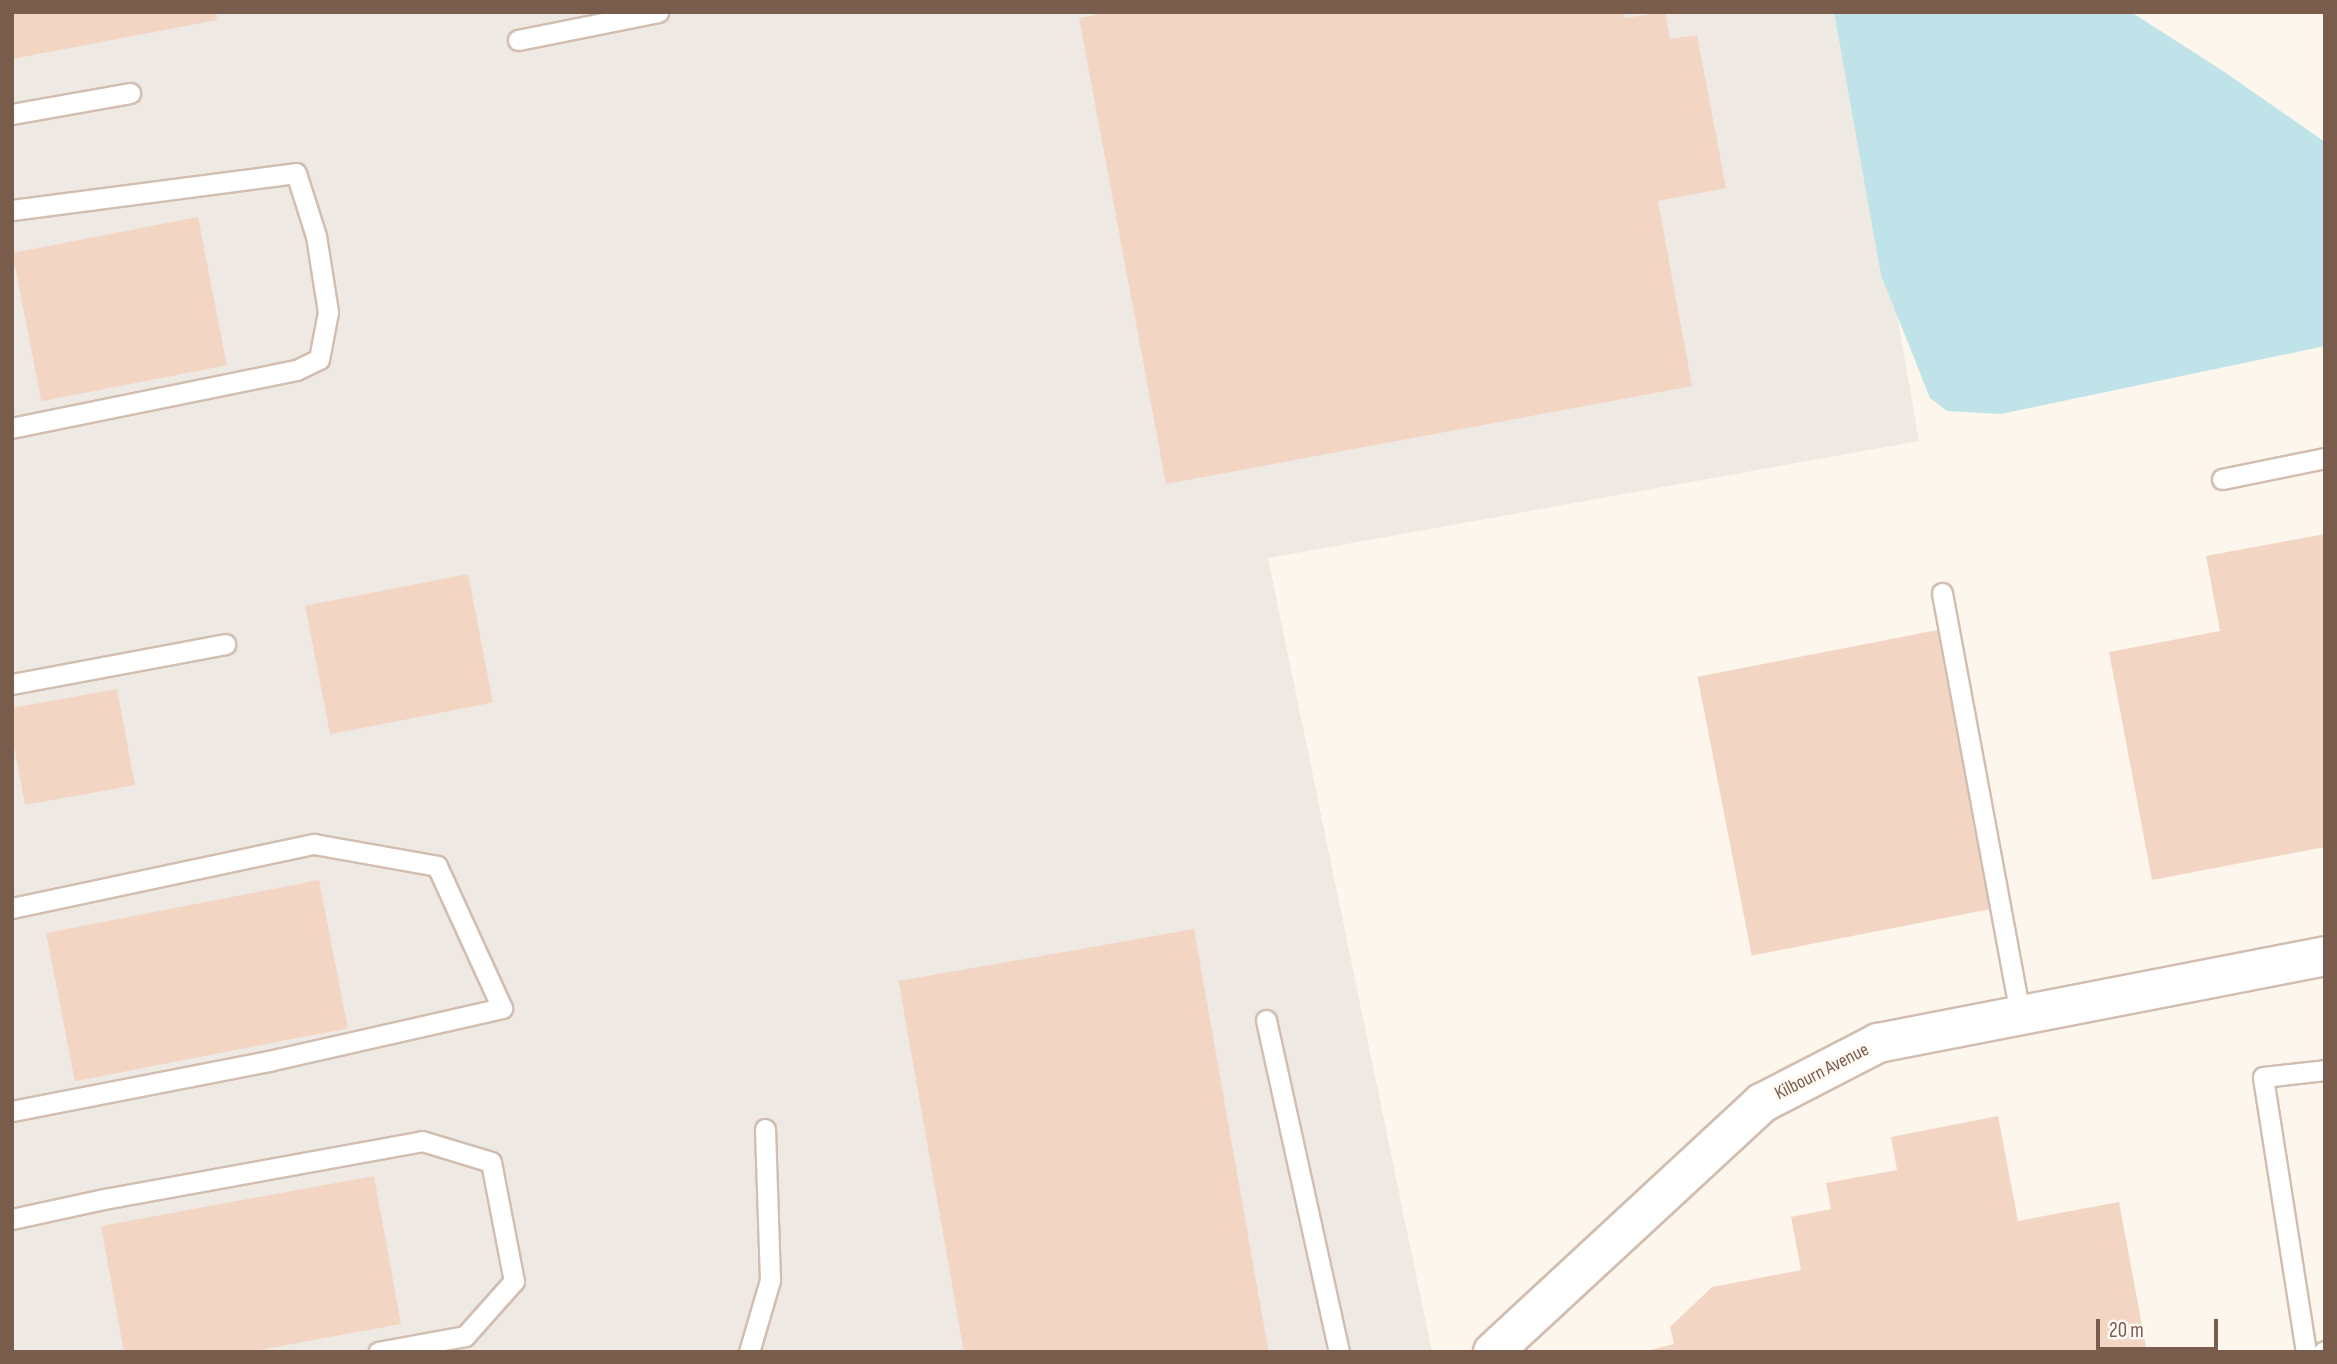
<!DOCTYPE html>
<style>
body{margin:0}
#map{position:relative;width:2337px;height:1364px;overflow:hidden;background:#fdf6ec;font-family:"Sofia Sans Condensed",sans-serif}
div>[style]{position:absolute}
.industrial>*{inset:0;background:#efe9e4}
.water>*{inset:0;background:#bfe3e8}
.building>*{inset:0;background:#f3d5c3;transform-origin:0 0}
.roads{filter:drop-shadow(2px 0 #d1beb0) drop-shadow(-2px 0 #d1beb0) drop-shadow(0 2px #d1beb0) drop-shadow(0 -2px #d1beb0)}
.lane>*{height:19px;margin:-9.5px;padding:0 9.5px;transform-origin:9.5px;border-radius:9.5px;background:#fff}
.street>*{height:38px;margin:-19px;padding:0 19px;transform-origin:19px;border-radius:19px;background:#fff}
span{translate:-50% -50%;white-space:nowrap;text-align:center;line-height:1.15;-webkit-text-stroke:7px #fffaf3;paint-order:stroke}
.street-label{font-size:19px;color:#7a5c4d}
.frame{position:absolute;inset:0;border:14px solid #7a5c4d;pointer-events:none}
.scale{position:absolute;left:2096px;top:1319px;width:122px;height:32px;box-sizing:border-box;border:4px solid #7a5c4d;border-top:0;padding-left:9px;font-size:21px;line-height:24px;white-space:nowrap;color:#7a5c4d;-webkit-text-stroke:5px #fffaf3;paint-order:stroke}
</style>
<div id="map">
<div class="industrial">
<div style="clip-path:polygon(12px 12px,1845px 12px,1919px 441px,1268px 558px,1432px 1352px,12px 1352px)"></div>
</div>
<div class="water">
<div style="clip-path:polygon(1834px 12px,2131px 12px,2223px 71px,2325px 142px,2325px 346px,2001px 414px,1947px 411px,1930px 398px,1881px 275px)"></div>
</div>
<div class="building">
<div style="clip-path:polygon(12px 12px,216px 12px,217px 20px,12px 59px)"></div>
<div style="clip-path:polygon(1111px 12px,1624px 12px,1625px 18px,1665px 12px,1670px 39px,1697px 35px,1726px 188px,1658px 201px,1692px 386px,1166px 484px,1079px 18px)"></div>
<div style="left:198px;top:217px;width:151px;height:189px;rotate:79deg"></div>
<div style="clip-path:polygon(2325px 534px,2325px 847px,2152px 880px,2109px 652px,2220px 631px,2206px 556px)"></div>
<div style="left:468px;top:574px;width:131px;height:166px;rotate:79deg"></div>
<div style="left:1938px;top:630px;width:284px;height:245px;rotate:79deg"></div>
<div style="clip-path:polygon(117px 689px,135px 785px,25px 805px,12px 735px,12px 708px)"></div>
<div style="left:319px;top:880px;width:151px;height:278px;rotate:79deg"></div>
<div style="left:1194px;top:929px;width:430px;height:300px;rotate:80deg"></div>
<div style="clip-path:polygon(1998px 1116px,2018px 1221px,2119px 1202px,2147px 1352px,1643px 1352px,1674px 1344px,1670px 1327px,1712px 1287px,1801px 1270px,1791px 1217px,1831px 1209px,1826px 1183px,1897px 1170px,1891px 1137px)"></div>
<div style="clip-path:polygon(374px 1176px,401px 1324px,249px 1352px,124px 1352px,101px 1226px)"></div>
</div>
<div class="roads">
<div class="lane">
<div style="left:518px;top:40px;width:143px;rotate:-11.3deg"></div>
<div style="left:12px;top:114px;width:120px;rotate:-10.1deg"></div>
<div style="left:12px;top:210px;width:286px;rotate:-7.4deg"></div>
<div style="left:296px;top:173px;width:66px;rotate:72.4deg"></div>
<div style="left:316px;top:236px;width:77px;rotate:81deg"></div>
<div style="left:328px;top:312px;width:48px;rotate:100.8deg"></div>
<div style="left:319px;top:359px;width:25px;rotate:154deg"></div>
<div style="left:296px;top:370px;width:290px;rotate:168.5deg"></div>
<div style="left:2222px;top:479px;width:105px;rotate:-11.5deg"></div>
<div style="left:1942px;top:593px;width:429px;rotate:79.5deg"></div>
<div style="left:12px;top:684px;width:217px;rotate:-10.6deg"></div>
<div style="left:12px;top:908px;width:309px;rotate:-12deg"></div>
<div style="left:314px;top:844px;width:125px;rotate:10.1deg"></div>
<div style="left:437px;top:866px;width:156px;rotate:65.4deg"></div>
<div style="left:502px;top:1008px;width:239px;rotate:167.2deg"></div>
<div style="left:269px;top:1061px;width:262px;rotate:169deg"></div>
<div style="left:1266px;top:1020px;width:340px;rotate:77.6deg"></div>
<div style="left:12px;top:1219px;width:94px;rotate:-12.3deg"></div>
<div style="left:104px;top:1199px;width:323px;rotate:-10.3deg"></div>
<div style="left:422px;top:1141px;width:72px;rotate:16.9deg"></div>
<div style="left:491px;top:1162px;width:121px;rotate:79.1deg"></div>
<div style="left:514px;top:1281px;width:74px;rotate:131.7deg"></div>
<div style="left:465px;top:1336px;width:88px;rotate:169.6deg"></div>
<div style="left:749px;top:1352px;width:75px;rotate:-73.7deg"></div>
<div style="left:770px;top:1280px;width:151px;rotate:-91.9deg"></div>
<div style="left:2306px;top:1352px;width:278px;rotate:-98.9deg"></div>
<div style="left:2263px;top:1077px;width:62px;rotate:-6.4deg"></div>
<div style="left:2323px;top:1352px;width:2px;rotate:-27deg"></div>
</div>
<div class="street">
<div style="left:1493px;top:1352px;width:367px;rotate:-42.8deg"></div>
<div style="left:1762px;top:1103px;width:131px;rotate:-27.3deg"></div>
<div style="left:1878px;top:1043px;width:455px;rotate:-11deg"></div>
</div>
</div>
<div class="street-label">
<span style="left:1822px;top:1072px;rotate:-27deg">Kilbourn Avenue</span>
</div>
<div class="frame"></div>
<div class="scale">20 m</div>
</div>
